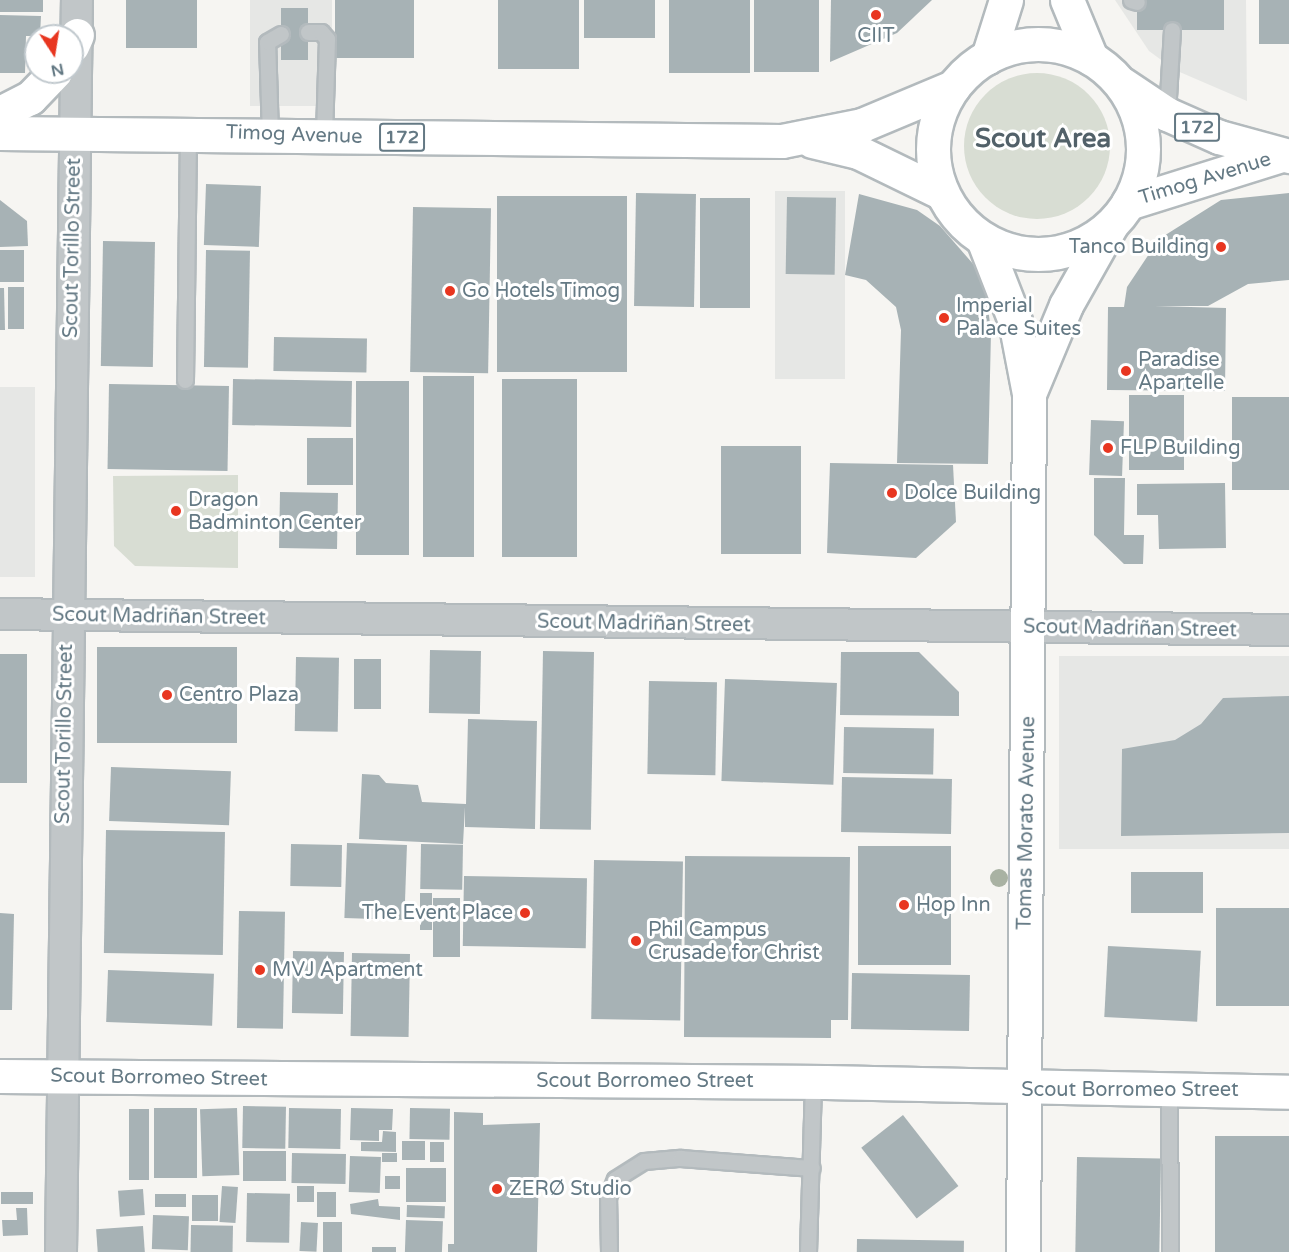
<!DOCTYPE html>
<meta charset="utf-8">
<style>
body{margin:0}
#map{position:relative;width:1289px;height:1252px;overflow:hidden;background:#f6f5f2;font-family:"Varela Round",sans-serif}
div>[style]{position:absolute}
.built>*{inset:0;background:#e6e7e5;transform-origin:0 0}
.green>*{inset:0;background:#d8ddd3}
.round{border-radius:50%}
.building>*{inset:0;background:#a7b2b5;transform-origin:0 0}
.roads{filter:drop-shadow(2px 0 #b3babd) drop-shadow(-2px 0 #b3babd) drop-shadow(0 2px #b3babd) drop-shadow(0 -2px #b3babd)}
.lane>*{height:15px;margin:-7.5px;padding:0 7.5px;transform-origin:7.5px;border-radius:7.5px;background:#c1c6c8}
.street>*{height:30px;margin:-15px;padding:0 15px;transform-origin:15px;border-radius:15px;background:#c1c6c8}
.secondary>*{height:33px;margin:-16.5px;padding:0 16.5px;transform-origin:16.5px;border-radius:16.5px;background:#fff}
.primary>*{height:33px;margin:-16.5px;padding:0 16.5px;transform-origin:16.5px;border-radius:16.5px;background:#fff}
.primary>.ring{margin:-16.5px;padding:0;box-sizing:content-box;background:none;border:33px solid #fff;border-radius:50%}
.trees>*{width:18px;height:18px;margin:-9px;border-radius:50%;background:#a9b2a3}
.dots>*{width:16px;height:16px;translate:-50% -50%;box-sizing:border-box;border:3px solid #fff;border-radius:50%}
span{translate:-50% -50%;white-space:nowrap;text-align:center;line-height:1.15;-webkit-text-stroke:6px #fff;paint-order:stroke}
.shield-label span{padding:2px 4px;background:#fff;border:2px solid;border-radius:4px;-webkit-text-stroke-width:0}
.shield-label{font-size:18px;color:#647984;font-weight:700}
.poi-label{font-size:20px;color:#647984}
.right{translate:-100% -50%;text-align:right}
.left{translate:0 -50%;text-align:left}
.street-label{font-size:20px;color:#647984}
.district-label{font-size:26px;color:#526169;font-weight:700}
.north{position:absolute;left:24px;top:24px;width:60px;height:60px;box-sizing:border-box;background:#fff;border:2px solid #c1c9ce;border-radius:50%;rotate:168deg;font-size:16px;font-weight:700;line-height:24px;text-align:center;color:#647984}
.north::after{content:'';display:block;margin:auto;width:21px;height:27px;background:#e83620;clip-path:polygon(50% 0,100% 100%,50% 72%,0 100%)}
</style>
<div id="map">
<div class="built">
<div style="left:250px;top:0;width:82px;height:106px"></div>
<div style="clip-path:polygon(1115px 0,1246px 0,1247px 101px,1175px 70px,1149px 51px)"></div>
<div style="left:775px;top:191px;width:70px;height:188px"></div>
<div style="left:0;top:387px;width:35px;height:190px"></div>
<div style="left:1059px;top:656px;width:230px;height:193px"></div>
</div>
<div class="green">
<div class="round" style="left:964px;top:73px;width:146px;height:146px"></div>
<div style="clip-path:polygon(238px 475px,238px 568px,135px 566px,114px 546px,113px 476px)"></div>
</div>
<div class="building">
<div style="left:0;top:0;width:43px;height:12px"></div>
<div style="left:126px;top:0;width:71px;height:48px"></div>
<div style="left:335px;top:0;width:79px;height:58px"></div>
<div style="left:498px;top:0;width:81px;height:69px"></div>
<div style="left:584px;top:0;width:71px;height:38px"></div>
<div style="left:669px;top:0;width:81px;height:73px"></div>
<div style="left:754px;top:0;width:65px;height:72px"></div>
<div style="clip-path:polygon(831px 0,932px 0,897px 33px,830px 62px)"></div>
<div style="left:1137px;top:0;width:87px;height:30px"></div>
<div style="left:1259px;top:0;width:30px;height:44px"></div>
<div style="left:281px;top:8px;width:27px;height:52px"></div>
<div style="clip-path:polygon(0 15px,41px 16px,40px 36px,26px 36px,25px 73px,0 73px)"></div>
<div style="left:206px;top:184px;width:55px;height:61px;rotate:2deg"></div>
<div style="left:636px;top:193px;width:60px;height:113px;rotate:1deg"></div>
<div style="clip-path:polygon(1289px 193px,1289px 280px,1248px 284px,1208px 306px,1155px 306px,1226px 308px,1225px 391px,1107px 390px,1108px 307px,1124px 307px,1127px 287px,1159px 239px,1221px 200px)"></div>
<div style="clip-path:polygon(859px 194px,917px 210px,940px 226px,974px 265px,986px 291px,991px 332px,988px 464px,897px 463px,901px 330px,896px 307px,866px 280px,845px 275px)"></div>
<div style="left:497px;top:196px;width:130px;height:176px"></div>
<div style="left:787px;top:197px;width:49px;height:77px;rotate:1deg"></div>
<div style="left:700px;top:198px;width:50px;height:110px"></div>
<div style="clip-path:polygon(0 200px,27px 221px,28px 246px,0 247px)"></div>
<div style="left:413px;top:207px;width:78px;height:165px;rotate:1deg"></div>
<div style="left:103px;top:241px;width:52px;height:125px;rotate:1deg"></div>
<div style="left:24px;top:250px;width:32px;height:24px;rotate:90deg"></div>
<div style="left:206px;top:250px;width:44px;height:117px;rotate:1deg"></div>
<div style="left:8px;top:287px;width:16px;height:42px"></div>
<div style="clip-path:polygon(0 288px,4px 288px,5px 330px,0 330px)"></div>
<div style="left:274px;top:337px;width:93px;height:34px;rotate:1deg"></div>
<div style="left:423px;top:376px;width:51px;height:181px"></div>
<div style="left:233px;top:379px;width:119px;height:46px;rotate:1deg"></div>
<div style="left:502px;top:379px;width:75px;height:178px"></div>
<div style="left:356px;top:381px;width:53px;height:174px"></div>
<div style="left:109px;top:384px;width:120px;height:85px;rotate:1deg"></div>
<div style="left:1184px;top:395px;width:75px;height:55px;rotate:90deg"></div>
<div style="left:1289px;top:397px;width:93px;height:57px;rotate:90deg"></div>
<div style="left:1091px;top:420px;width:33px;height:55px;rotate:2deg"></div>
<div style="left:307px;top:438px;width:46px;height:47px"></div>
<div style="left:721px;top:446px;width:80px;height:108px"></div>
<div style="clip-path:polygon(830px 463px,953px 465px,956px 522px,916px 558px,827px 553px)"></div>
<div style="clip-path:polygon(1094px 478px,1125px 478px,1124px 535px,1144px 535px,1143px 564px,1124px 564px,1094px 535px)"></div>
<div style="clip-path:polygon(1225px 483px,1226px 548px,1159px 549px,1158px 515px,1137px 515px,1137px 484px)"></div>
<div style="left:280px;top:492px;width:58px;height:56px;rotate:1deg"></div>
<div style="left:237px;top:647px;width:96px;height:140px;rotate:90deg"></div>
<div style="left:430px;top:650px;width:51px;height:63px;rotate:1deg"></div>
<div style="left:543px;top:651px;width:51px;height:178px;rotate:1deg"></div>
<div style="clip-path:polygon(841px 652px,919px 652px,959px 692px,959px 716px,840px 715px)"></div>
<div style="left:0;top:654px;width:27px;height:129px"></div>
<div style="left:296px;top:657px;width:43px;height:74px;rotate:1deg"></div>
<div style="left:354px;top:659px;width:27px;height:50px"></div>
<div style="left:725px;top:679px;width:112px;height:102px;rotate:2deg"></div>
<div style="left:649px;top:681px;width:68px;height:93px;rotate:1deg"></div>
<div style="clip-path:polygon(1289px 696px,1289px 833px,1121px 836px,1122px 749px,1175px 740px,1201px 724px,1223px 698px)"></div>
<div style="clip-path:polygon(468px 719px,537px 721px,535px 829px,465px 827px,465px 807px,463px 844px,359px 839px,362px 774px,379px 775px,386px 783px,418px 785px,422px 802px,466px 804px)"></div>
<div style="left:844px;top:727px;width:90px;height:46px;rotate:1deg"></div>
<div style="left:111px;top:767px;width:120px;height:54px;rotate:2deg"></div>
<div style="left:842px;top:777px;width:110px;height:55px;rotate:1deg"></div>
<div style="left:106px;top:830px;width:119px;height:123px;rotate:1deg"></div>
<div style="left:347px;top:843px;width:60px;height:75px;rotate:2deg"></div>
<div style="left:291px;top:844px;width:51px;height:42px;rotate:1deg"></div>
<div style="left:421px;top:844px;width:42px;height:45px;rotate:1deg"></div>
<div style="left:858px;top:846px;width:93px;height:119px"></div>
<div style="clip-path:polygon(685px 856px,850px 857px,848px 1020px,831px 1020px,831px 1038px,684px 1037px)"></div>
<div style="left:594px;top:860px;width:89px;height:159px;rotate:1deg"></div>
<div style="left:1131px;top:872px;width:72px;height:41px"></div>
<div style="left:464px;top:876px;width:123px;height:70px;rotate:1deg"></div>
<div style="left:420px;top:893px;width:12px;height:37px"></div>
<div style="left:433px;top:898px;width:27px;height:59px"></div>
<div style="left:1216px;top:908px;width:73px;height:98px"></div>
<div style="left:239px;top:911px;width:46px;height:117px;rotate:1deg"></div>
<div style="clip-path:polygon(0 913px,14px 914px,12px 1010px,0 1010px)"></div>
<div style="left:1108px;top:946px;width:93px;height:71px;rotate:3deg"></div>
<div style="left:293px;top:951px;width:51px;height:62px;rotate:1deg"></div>
<div style="left:352px;top:953px;width:58px;height:83px;rotate:1deg"></div>
<div style="left:108px;top:970px;width:106px;height:52px;rotate:2deg"></div>
<div style="left:852px;top:973px;width:118px;height:56px;rotate:1deg"></div>
<div style="left:243px;top:1106px;width:43px;height:42px;rotate:1deg"></div>
<div style="left:154px;top:1108px;width:43px;height:70px"></div>
<div style="left:237px;top:1108px;width:67px;height:37px;rotate:88deg"></div>
<div style="left:289px;top:1108px;width:52px;height:40px;rotate:1deg"></div>
<div style="clip-path:polygon(351px 1108px,393px 1109px,392px 1130px,379px 1130px,379px 1141px,350px 1140px)"></div>
<div style="left:410px;top:1108px;width:40px;height:31px;rotate:1deg"></div>
<div style="left:129px;top:1109px;width:20px;height:71px"></div>
<div style="clip-path:polygon(454px 1112px,483px 1113px,483px 1125px,540px 1123px,537px 1252px,448px 1252px,448px 1244px,454px 1244px)"></div>
<div style="left:903px;top:1115px;width:90px;height:53px;rotate:52deg"></div>
<div style="clip-path:polygon(383px 1131px,396px 1132px,396px 1152px,361px 1151px,361px 1142px,382px 1142px)"></div>
<div style="left:1215px;top:1136px;width:74px;height:116px"></div>
<div style="left:402px;top:1141px;width:23px;height:19px"></div>
<div style="left:430px;top:1142px;width:14px;height:20px"></div>
<div style="left:243px;top:1151px;width:43px;height:30px"></div>
<div style="left:292px;top:1153px;width:54px;height:30px;rotate:1deg"></div>
<div style="left:382px;top:1153px;width:15px;height:9px"></div>
<div style="left:350px;top:1156px;width:31px;height:36px;rotate:2deg"></div>
<div style="left:1077px;top:1157px;width:84px;height:95px;rotate:1deg"></div>
<div style="left:406px;top:1168px;width:40px;height:34px"></div>
<div style="left:385px;top:1176px;width:15px;height:13px"></div>
<div style="left:222px;top:1186px;width:16px;height:36px;rotate:4deg"></div>
<div style="left:297px;top:1186px;width:17px;height:16px"></div>
<div style="left:143px;top:1189px;width:26px;height:25px;rotate:86deg"></div>
<div style="left:33px;top:1192px;width:12px;height:32px;rotate:90deg"></div>
<div style="left:317px;top:1192px;width:19px;height:25px"></div>
<div style="left:247px;top:1193px;width:43px;height:49px;rotate:1deg"></div>
<div style="left:155px;top:1194px;width:31px;height:13px"></div>
<div style="left:192px;top:1195px;width:26px;height:26px"></div>
<div style="clip-path:polygon(378px 1199px,379px 1206px,400px 1207px,400px 1220px,351px 1214px,350px 1204px)"></div>
<div style="left:407px;top:1205px;width:38px;height:12px;rotate:2deg"></div>
<div style="clip-path:polygon(16px 1208px,27px 1208px,28px 1235px,3px 1236px,2px 1220px,17px 1220px)"></div>
<div style="left:153px;top:1215px;width:36px;height:34px;rotate:2deg"></div>
<div style="left:406px;top:1220px;width:37px;height:32px;rotate:2deg"></div>
<div style="left:301px;top:1222px;width:17px;height:29px;rotate:3deg"></div>
<div style="left:323px;top:1222px;width:19px;height:30px"></div>
<div style="left:191px;top:1225px;width:42px;height:27px;rotate:1deg"></div>
<div style="left:143px;top:1226px;width:26px;height:47px;rotate:86deg"></div>
<div style="left:857px;top:1239px;width:107px;height:13px;rotate:1deg"></div>
<div style="left:372px;top:1247px;width:24px;height:5px"></div>
</div>
<div class="roads">
<div class="lane">
<div style="left:1131px;top:0;width:6px;rotate:18deg"></div>
<div style="left:308px;top:32px;width:13px"></div>
<div style="left:321px;top:32px;width:9px;rotate:49deg"></div>
<div style="left:327px;top:39px;width:98px;rotate:91.8deg"></div>
<div style="left:1167px;top:114px;width:84px;rotate:-86.6deg"></div>
<div style="left:270px;top:135px;width:93px;rotate:-91.8deg"></div>
<div style="left:267px;top:42px;width:16px;rotate:-30deg"></div>
<div style="left:185px;top:380px;width:248px;rotate:-89.3deg"></div>
<div style="left:1169px;top:1091px;width:161px;rotate:89.6deg"></div>
<div style="left:609px;top:1252px;width:55px;rotate:-91deg"></div>
<div style="left:608px;top:1197px;width:19px;rotate:-69deg"></div>
<div style="left:615px;top:1179px;width:34px;rotate:-32deg"></div>
<div style="left:644px;top:1161px;width:37px;rotate:-5deg"></div>
<div style="left:681px;top:1158px;width:131px;rotate:4.4deg"></div>
<div style="left:808px;top:1252px;width:170px;rotate:-88.3deg"></div>
</div>
<div class="street">
<div style="left:0;top:614px;width:1289px;rotate:0.71deg"></div>
<div style="left:61px;top:1252px;width:1252px;rotate:-89.27deg"></div>
</div>
<div class="secondary">
<div style="left:1067px;top:0;width:63px;rotate:67.5deg"></div>
<div style="left:988px;top:57px;width:60px;rotate:-72.5deg"></div>
<div style="left:983px;top:239px;width:88px;rotate:68.7deg"></div>
<div style="left:1015px;top:321px;width:74px;rotate:79.1deg"></div>
<div style="left:1029px;top:394px;width:858px;rotate:90.4deg"></div>
<div style="left:1029px;top:394px;width:96px;rotate:-67.4deg"></div>
<div style="left:1066px;top:305px;width:92px;rotate:-60.6deg"></div>
<div style="left:0;top:1076px;width:825px;rotate:0.42deg"></div>
<div style="left:825px;top:1082px;width:464px;rotate:1.2deg"></div>
</div>
<div class="primary">
<div class="ring" style="left:933px;top:44px;width:177px;height:177px"></div>
<div style="left:72px;top:46px;width:12px;rotate:-66deg"></div>
<div style="left:1122px;top:84px;width:54px;rotate:33.7deg"></div>
<div style="left:1167px;top:114px;width:57px;rotate:23.9deg"></div>
<div style="left:1219px;top:137px;width:73px;rotate:15.2deg"></div>
<div style="left:0;top:113px;width:34px;rotate:-27deg"></div>
<div style="left:30px;top:98px;width:36px;rotate:-46deg"></div>
<div style="left:0;top:133px;width:782px;rotate:0.59deg"></div>
<div style="left:782px;top:141px;width:82px;rotate:-11.3deg"></div>
<div style="left:862px;top:125px;width:99px;rotate:-22.7deg"></div>
<div style="left:812px;top:141px;width:47px;rotate:13.4deg"></div>
<div style="left:858px;top:152px;width:93px;rotate:26deg"></div>
<div style="left:1128px;top:203px;width:160px;rotate:-17.4deg"></div>
</div>
</div>
<div class="trees">
<div style="left:999px;top:878px"></div>
</div>
<div class="dots">
<div style="left:876px;top:15px;background:#e83620"></div>
<div style="left:1221px;top:247px;background:#e83620"></div>
<div style="left:450px;top:291px;background:#e83620"></div>
<div style="left:944px;top:318px;background:#e83620"></div>
<div style="left:1126px;top:371px;background:#e83620"></div>
<div style="left:1108px;top:448px;background:#e83620"></div>
<div style="left:892px;top:493px;background:#e83620"></div>
<div style="left:176px;top:511px;background:#e83620"></div>
<div style="left:167px;top:695px;background:#e83620"></div>
<div style="left:904px;top:905px;background:#e83620"></div>
<div style="left:525px;top:913px;background:#e83620"></div>
<div style="left:636px;top:941px;background:#e83620"></div>
<div style="left:260px;top:970px;background:#e83620"></div>
<div style="left:497px;top:1189px;background:#e83620"></div>
</div>
<div class="shield-label">
<span style="left:1197px;top:127px">172</span>
<span style="left:402px;top:137px">172</span>
</div>
<div class="poi-label">
<span style="left:876px;top:36px">CIIT</span>
<span class="right" style="left:1209px;top:247px">Tanco Building</span>
<span class="left" style="left:462px;top:291px">Go Hotels Timog</span>
<span class="left" style="left:956px;top:318px">Imperial<br>Palace Suites</span>
<span class="left" style="left:1138px;top:372px">Paradise<br>Apartelle</span>
<span class="left" style="left:1120px;top:448px">FLP Building</span>
<span class="left" style="left:904px;top:493px">Dolce Building</span>
<span class="left" style="left:188px;top:512px">Dragon<br>Badminton Center</span>
<span class="left" style="left:179px;top:695px">Centro Plaza</span>
<span class="left" style="left:916px;top:905px">Hop Inn</span>
<span class="right" style="left:513px;top:913px">The Event Place</span>
<span class="left" style="left:648px;top:942px">Phil Campus<br>Crusade for Christ</span>
<span class="left" style="left:272px;top:970px">MVJ Apartment</span>
<span class="left" style="left:509px;top:1189px">ZERØ Studio</span>
</div>
<div class="street-label">
<span style="left:294px;top:135px;rotate:2deg">Timog Avenue</span>
<span style="left:1205px;top:179px;rotate:-17deg">Timog Avenue</span>
<span style="left:73px;top:248px;rotate:-89deg">Scout Torillo Street</span>
<span style="left:159px;top:617px;rotate:1deg">Scout Madriñan Street</span>
<span style="left:644px;top:624px;rotate:1deg">Scout Madriñan Street</span>
<span style="left:1130px;top:629px;rotate:1deg">Scout Madriñan Street</span>
<span style="left:65px;top:734px;rotate:-89deg">Scout Torillo Street</span>
<span style="left:1027px;top:823px;rotate:-89deg">Tomas Morato Avenue</span>
<span style="left:159px;top:1078px;rotate:1deg">Scout Borromeo Street</span>
<span style="left:645px;top:1081px">Scout Borromeo Street</span>
<span style="left:1130px;top:1090px">Scout Borromeo Street</span>
</div>
<div class="district-label">
<span style="left:1043px;top:139px">Scout Area</span>
</div>
<div class="north">N</div>
</div>
